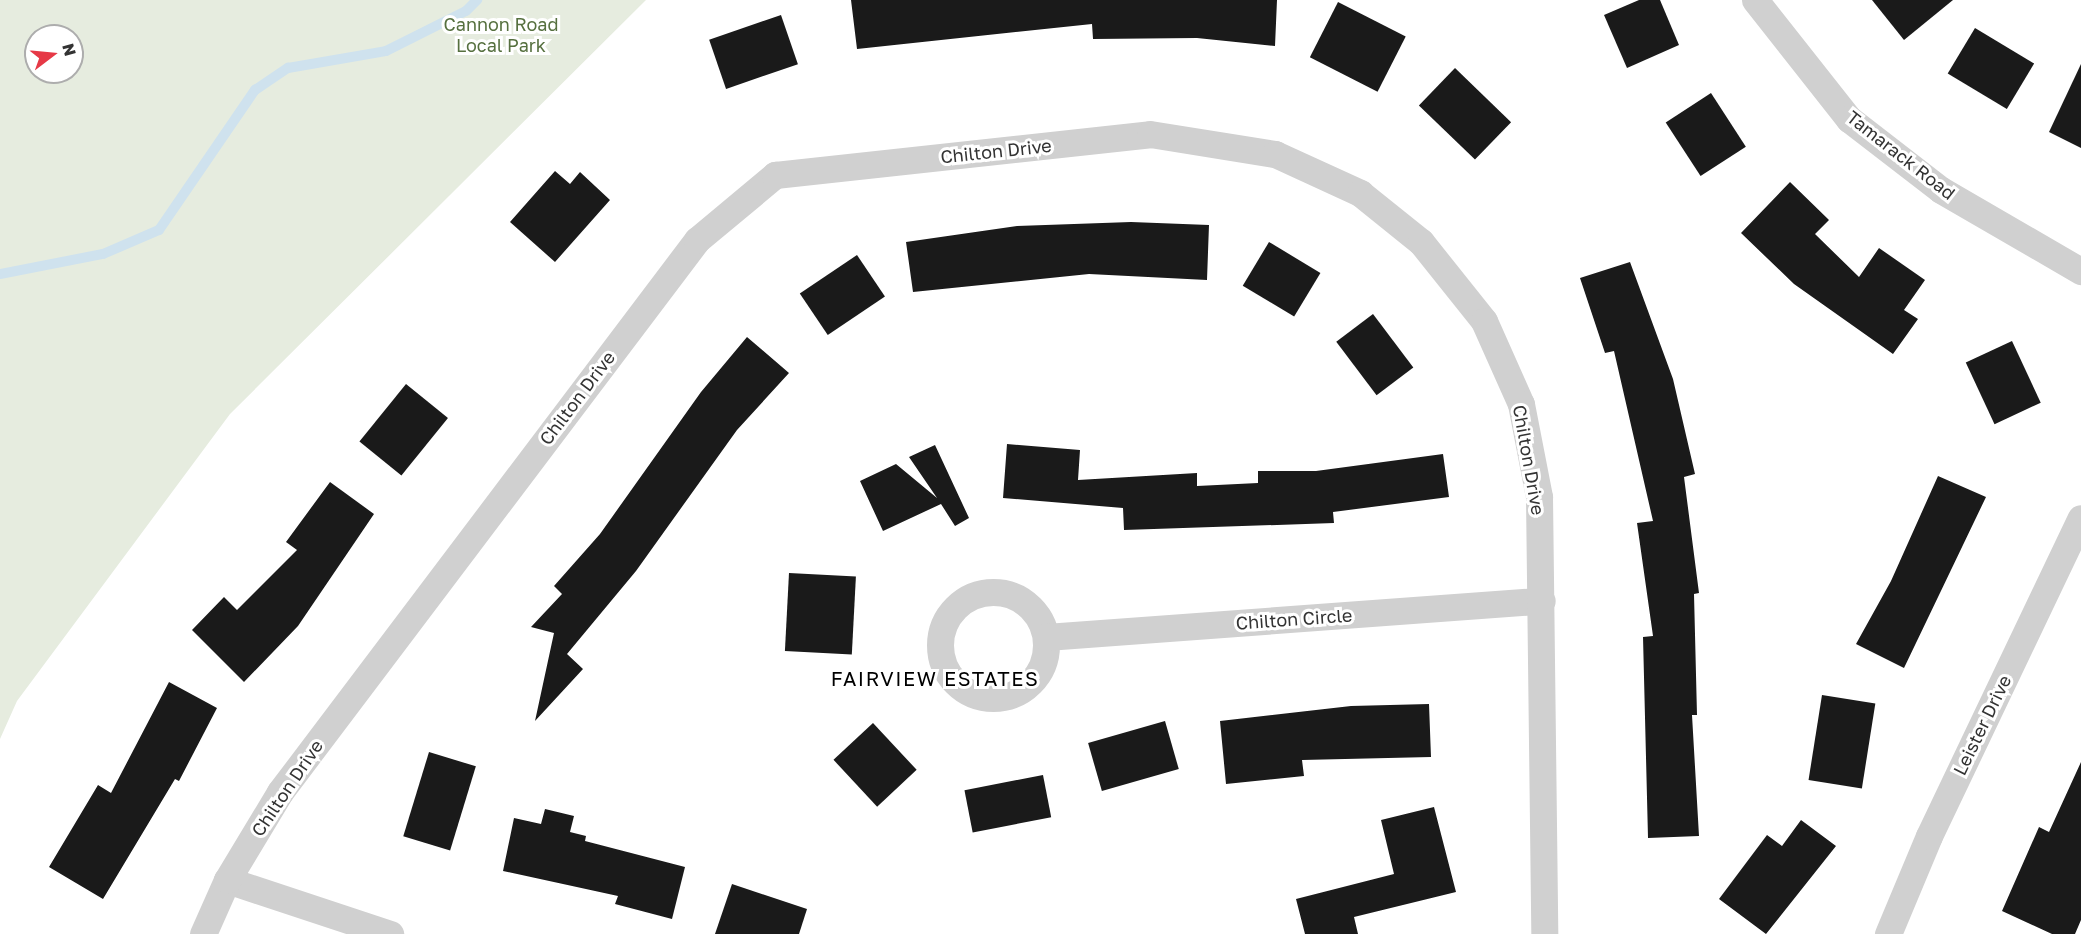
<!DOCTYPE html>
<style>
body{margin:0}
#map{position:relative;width:2081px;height:934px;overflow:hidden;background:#fff;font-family:"Golos Text",sans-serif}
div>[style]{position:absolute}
.green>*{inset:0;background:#e6ecdf}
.stream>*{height:10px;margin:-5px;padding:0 5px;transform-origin:5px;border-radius:5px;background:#cfe2ee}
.building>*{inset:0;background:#1a1a1a;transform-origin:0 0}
.street>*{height:27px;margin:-13.5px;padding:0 13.5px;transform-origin:13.5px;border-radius:13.5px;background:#d0d0d0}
.street>.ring{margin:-13.5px;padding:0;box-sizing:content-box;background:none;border:27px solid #d0d0d0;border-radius:50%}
span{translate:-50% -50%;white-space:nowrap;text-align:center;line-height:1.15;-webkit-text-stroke:6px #fff;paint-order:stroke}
.park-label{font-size:18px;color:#56703f}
.street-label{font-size:18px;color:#333}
.neighbourhood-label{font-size:20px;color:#000;letter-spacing:1.5px}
.north{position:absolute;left:24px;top:24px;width:60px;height:60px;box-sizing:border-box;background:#fff;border:2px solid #adadad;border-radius:50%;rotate:74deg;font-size:16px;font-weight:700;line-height:24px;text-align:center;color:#333}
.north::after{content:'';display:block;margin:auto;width:21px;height:27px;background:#e63946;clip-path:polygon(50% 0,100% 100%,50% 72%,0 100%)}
</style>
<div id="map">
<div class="green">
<div style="clip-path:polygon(evenodd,0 0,646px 0,230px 414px,17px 701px,0 739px,0 0,36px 36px,72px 36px,72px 72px,36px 72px,36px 36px)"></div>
</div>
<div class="stream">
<div style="left:0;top:274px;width:105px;rotate:-11deg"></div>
<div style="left:103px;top:254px;width:61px;rotate:-23.2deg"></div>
<div style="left:159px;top:230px;width:170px;rotate:-55.6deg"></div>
<div style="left:255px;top:90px;width:40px;rotate:-34deg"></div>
<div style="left:288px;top:68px;width:99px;rotate:-9.8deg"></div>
<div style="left:386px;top:51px;width:89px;rotate:-26.6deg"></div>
<div style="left:466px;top:11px;width:16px;rotate:-45deg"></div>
</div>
<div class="building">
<div style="clip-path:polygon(851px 0,1277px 0,1275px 46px,1197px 38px,1093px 39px,1092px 24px,857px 49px)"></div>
<div style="clip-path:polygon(1639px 0,1660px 0,1679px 45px,1627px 68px,1604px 15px)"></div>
<div style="clip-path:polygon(1872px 0,1953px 0,1904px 40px)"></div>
<div style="left:1338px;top:2px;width:76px;height:62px;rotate:27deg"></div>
<div style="left:781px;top:15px;width:52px;height:76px;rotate:71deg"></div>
<div style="left:1975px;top:28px;width:69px;height:53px;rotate:31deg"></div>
<div style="clip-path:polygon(2081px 64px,2081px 148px,2049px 132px)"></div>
<div style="left:1455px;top:68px;width:78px;height:52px;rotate:44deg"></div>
<div style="left:1711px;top:93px;width:64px;height:54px;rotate:57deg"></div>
<div style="clip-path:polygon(555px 171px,570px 184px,580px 172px,610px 200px,555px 262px,510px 222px)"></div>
<div style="clip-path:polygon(1790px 182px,1829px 220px,1815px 234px,1859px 277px,1879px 248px,1925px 280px,1904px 310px,1918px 319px,1893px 354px,1794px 284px,1741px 233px)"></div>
<div style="clip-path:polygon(1131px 222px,1209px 225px,1207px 280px,1089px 274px,913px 292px,906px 242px,1017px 226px)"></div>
<div style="left:1269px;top:242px;width:60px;height:51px;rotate:31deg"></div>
<div style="left:857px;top:255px;width:50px;height:69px;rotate:56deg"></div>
<div style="clip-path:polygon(1630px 262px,1673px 379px,1695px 474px,1684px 477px,1699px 593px,1694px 594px,1697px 715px,1692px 715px,1699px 836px,1648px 838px,1643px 637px,1653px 636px,1637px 523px,1653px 521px,1614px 351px,1605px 353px,1580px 278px)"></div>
<div style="left:1373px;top:314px;width:67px;height:46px;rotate:53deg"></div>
<div style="clip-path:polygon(747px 337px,789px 373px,737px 430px,636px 571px,567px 654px,583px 669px,535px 721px,554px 633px,531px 627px,562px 594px,554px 586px,600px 534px,701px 392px)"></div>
<div style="left:2012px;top:341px;width:68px;height:51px;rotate:65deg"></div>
<div style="left:406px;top:384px;width:54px;height:74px;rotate:39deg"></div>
<div style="clip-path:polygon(1007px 444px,1080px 450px,1078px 480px,1197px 473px,1197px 486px,1258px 483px,1258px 471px,1316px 471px,1443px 454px,1449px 497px,1333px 512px,1334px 523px,1124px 530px,1123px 508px,1003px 498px)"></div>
<div style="clip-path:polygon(935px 445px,969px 518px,955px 526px,941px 504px,883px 531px,860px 481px,896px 464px,937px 498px,909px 457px)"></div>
<div style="clip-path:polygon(1938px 476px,1986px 497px,1904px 668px,1856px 644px,1891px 581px)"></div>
<div style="clip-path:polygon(330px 482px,374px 514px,298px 626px,244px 682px,192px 630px,224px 597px,237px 610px,297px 550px,286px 542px)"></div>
<div style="left:789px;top:573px;width:67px;height:78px;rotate:3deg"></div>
<div style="clip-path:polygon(169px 682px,217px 708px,179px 781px,175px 779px,103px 899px,49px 867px,98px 785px,111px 793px)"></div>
<div style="left:1822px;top:695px;width:54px;height:86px;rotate:9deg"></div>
<div style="clip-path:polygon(1429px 704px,1431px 757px,1302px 760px,1304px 776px,1226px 784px,1220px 721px,1351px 706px)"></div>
<div style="left:1165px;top:721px;width:50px;height:80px;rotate:74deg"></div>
<div style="left:873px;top:723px;width:64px;height:54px;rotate:47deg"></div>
<div style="left:429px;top:752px;width:49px;height:88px;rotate:17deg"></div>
<div style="clip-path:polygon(2081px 762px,2081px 920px,2075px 934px,2052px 934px,2002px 911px,2039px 827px,2049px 832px)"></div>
<div style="left:1043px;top:775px;width:43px;height:80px;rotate:79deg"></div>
<div style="clip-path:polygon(1434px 807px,1456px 892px,1354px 917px,1358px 934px,1305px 934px,1296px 899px,1394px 874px,1381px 820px)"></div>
<div style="clip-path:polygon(545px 809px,574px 816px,570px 832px,586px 836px,585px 841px,685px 867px,672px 919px,615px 904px,618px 896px,503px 871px,514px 818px,541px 824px)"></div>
<div style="clip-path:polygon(1801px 820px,1836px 846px,1766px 934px,1719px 899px,1767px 835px,1782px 846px)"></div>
<div style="clip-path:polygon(732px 884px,807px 909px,799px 934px,715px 934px)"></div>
</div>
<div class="street">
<div style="left:1755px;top:0;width:152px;rotate:51.7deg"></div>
<div style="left:1849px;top:119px;width:116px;rotate:37.7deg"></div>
<div style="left:1941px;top:190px;width:162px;rotate:30.1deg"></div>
<div class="ring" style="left:940px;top:592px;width:79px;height:79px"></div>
<div style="left:1046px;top:637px;width:497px;rotate:-4.2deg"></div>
<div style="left:227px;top:880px;width:172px;rotate:18.3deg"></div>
<div style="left:203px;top:934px;width:59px;rotate:-66deg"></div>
<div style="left:227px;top:880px;width:103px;rotate:-58.9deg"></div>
<div style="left:280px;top:792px;width:692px;rotate:-52.93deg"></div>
<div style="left:697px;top:240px;width:102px;rotate:-39.8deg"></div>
<div style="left:775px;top:175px;width:377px;rotate:-6.2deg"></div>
<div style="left:1150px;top:134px;width:127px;rotate:9.1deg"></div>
<div style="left:1275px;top:154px;width:94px;rotate:24.6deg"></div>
<div style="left:1360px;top:193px;width:78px;rotate:38.8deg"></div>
<div style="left:1421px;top:242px;width:101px;rotate:51.4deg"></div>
<div style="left:1484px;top:321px;width:91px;rotate:66deg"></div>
<div style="left:1521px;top:404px;width:95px;rotate:79deg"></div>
<div style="left:1539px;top:497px;width:437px;rotate:89.3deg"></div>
<div style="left:1888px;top:934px;width:106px;rotate:-67.3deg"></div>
<div style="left:1929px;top:836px;width:352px;rotate:-64.5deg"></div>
</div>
<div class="park-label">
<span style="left:501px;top:35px">Cannon Road<br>Local Park</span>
</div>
<div class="street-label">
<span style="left:996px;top:151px;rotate:-6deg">Chilton Drive</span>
<span style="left:1901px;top:155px;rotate:38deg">Tamarack Road</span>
<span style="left:577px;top:398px;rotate:-53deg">Chilton Drive</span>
<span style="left:1529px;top:460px;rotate:80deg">Chilton Drive</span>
<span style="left:1294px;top:619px;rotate:-4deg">Chilton Circle</span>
<span style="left:1982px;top:725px;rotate:-64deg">Leister Drive</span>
<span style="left:287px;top:788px;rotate:-56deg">Chilton Drive</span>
</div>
<div class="neighbourhood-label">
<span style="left:935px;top:678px">FAIRVIEW ESTATES</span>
</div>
<div class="north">N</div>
</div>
